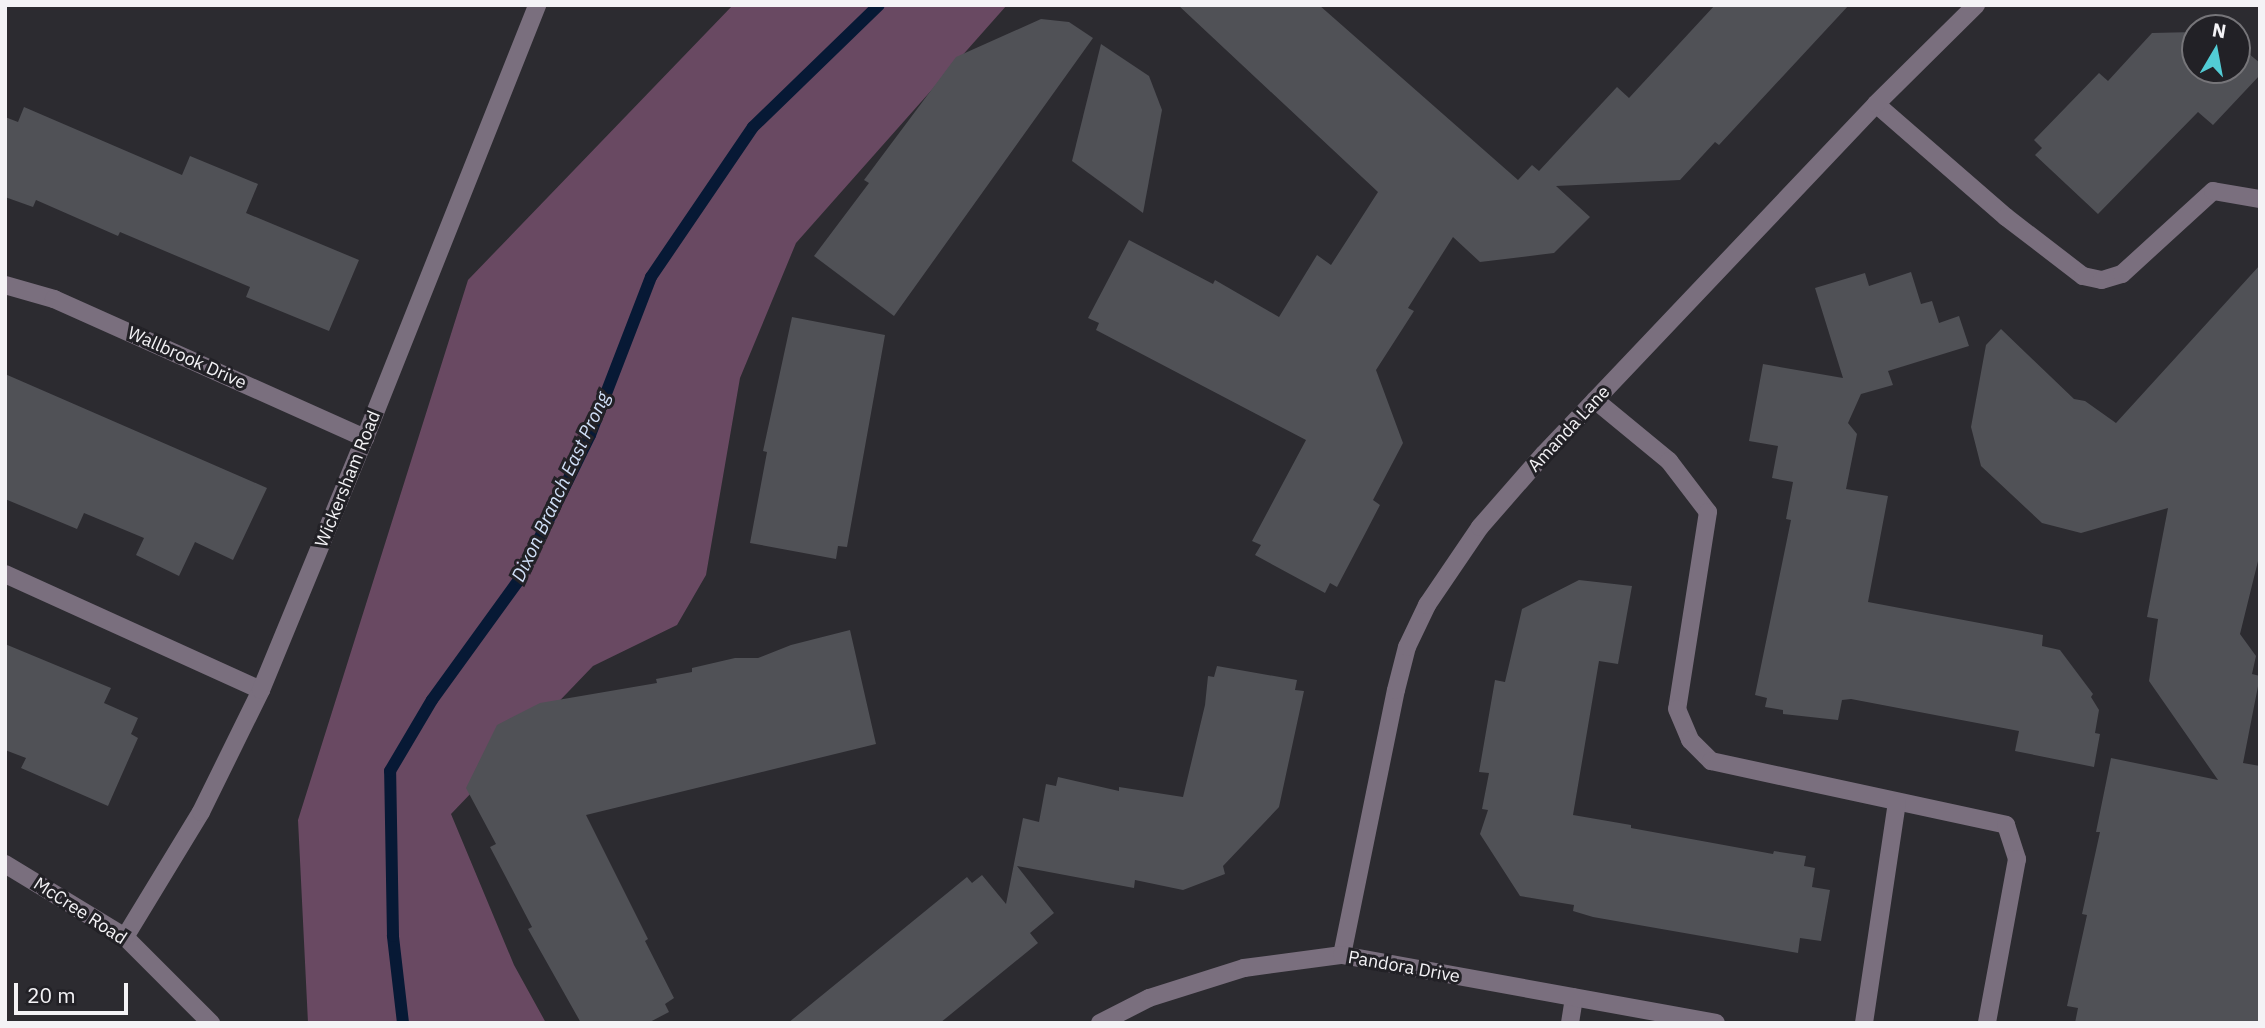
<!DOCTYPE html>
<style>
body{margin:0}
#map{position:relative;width:2265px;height:1028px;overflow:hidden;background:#2c2b30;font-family:"IBM Plex Sans",sans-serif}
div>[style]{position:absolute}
.green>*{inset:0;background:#694962}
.stream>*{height:12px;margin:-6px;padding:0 6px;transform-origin:6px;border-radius:6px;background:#071935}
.building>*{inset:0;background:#505156}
.service>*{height:18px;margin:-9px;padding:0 9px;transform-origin:9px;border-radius:9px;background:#7a6f7e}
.minor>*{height:18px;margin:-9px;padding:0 9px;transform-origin:9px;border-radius:9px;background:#7a6f7e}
.tertiary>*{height:18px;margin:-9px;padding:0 9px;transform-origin:9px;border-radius:9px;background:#7a6f7e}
span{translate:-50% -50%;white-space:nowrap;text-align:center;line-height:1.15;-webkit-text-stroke:6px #222126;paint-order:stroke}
.street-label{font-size:18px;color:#f4f3f6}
.water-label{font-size:19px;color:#d0dff7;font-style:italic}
.frame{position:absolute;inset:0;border:7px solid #f4f3f6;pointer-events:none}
.north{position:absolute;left:2181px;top:14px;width:70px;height:70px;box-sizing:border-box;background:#222126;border:2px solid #767579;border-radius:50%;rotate:10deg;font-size:19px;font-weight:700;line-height:28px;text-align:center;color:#f4f3f6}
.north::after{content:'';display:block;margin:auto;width:24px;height:32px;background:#52ccd5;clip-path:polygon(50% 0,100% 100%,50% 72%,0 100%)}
.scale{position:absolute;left:14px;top:983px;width:114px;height:32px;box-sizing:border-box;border:4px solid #f4f3f6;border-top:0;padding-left:9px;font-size:21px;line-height:24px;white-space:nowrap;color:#f4f3f6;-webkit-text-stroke:5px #222126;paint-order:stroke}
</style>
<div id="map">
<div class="green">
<div style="clip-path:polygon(733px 5px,1007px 5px,796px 243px,740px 378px,706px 575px,677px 625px,593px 666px,451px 814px,514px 965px,546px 1023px,308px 1023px,298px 820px,468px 280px)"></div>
</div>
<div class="stream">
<div style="left:403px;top:1023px;width:88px;rotate:-96.6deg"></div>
<div style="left:393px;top:936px;width:165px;rotate:-91deg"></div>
<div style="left:390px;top:771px;width:82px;rotate:-59.4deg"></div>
<div style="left:432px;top:700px;width:148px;rotate:-54.1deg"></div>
<div style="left:519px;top:580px;width:161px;rotate:-63.9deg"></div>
<div style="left:590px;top:435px;width:169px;rotate:-68.9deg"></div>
<div style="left:651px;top:277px;width:181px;rotate:-55.8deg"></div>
<div style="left:753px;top:127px;width:175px;rotate:-44.1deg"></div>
</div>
<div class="building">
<div style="clip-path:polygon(1178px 5px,1319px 5px,1518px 180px,1532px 165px,1539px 171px,1617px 87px,1629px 98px,1715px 5px,1849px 5px,1719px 145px,1715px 142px,1680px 180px,1556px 186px,1590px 217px,1554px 253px,1480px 262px,1453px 237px,1408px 308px,1414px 311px,1376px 370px,1403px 443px,1373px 500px,1380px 505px,1366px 532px,1337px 587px,1330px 583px,1325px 593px,1255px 555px,1261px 545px,1252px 541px,1306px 440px,1096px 330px,1099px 323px,1088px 318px,1129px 240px,1213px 284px,1215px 280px,1279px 317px,1317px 255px,1331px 265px,1378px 192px)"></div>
<div style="clip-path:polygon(1041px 19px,1069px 22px,1093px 38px,894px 316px,814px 256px,869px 183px,864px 180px,956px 57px)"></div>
<div style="clip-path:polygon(2195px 32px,2195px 70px,2237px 70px,2237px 44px,2260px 63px,2260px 75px,2213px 125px,2198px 112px,2098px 214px,2035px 155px,2042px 148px,2034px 140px,2099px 73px,2108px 81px,2152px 33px)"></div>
<div style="clip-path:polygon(1101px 44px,1149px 76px,1162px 110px,1143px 213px,1072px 161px)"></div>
<div style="clip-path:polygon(24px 107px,182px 175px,190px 156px,258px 184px,246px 213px,359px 260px,329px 331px,246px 297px,250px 287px,120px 232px,118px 236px,36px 200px,33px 207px,5px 197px,5px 117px,18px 122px)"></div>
<div style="clip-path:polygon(2260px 265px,2260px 553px,2240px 634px,2256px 656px,2252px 674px,2260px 676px,2243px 763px,2260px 766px,2260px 1023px,2075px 1023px,2078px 1008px,2067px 1006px,2087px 915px,2082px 914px,2100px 832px,2096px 832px,2111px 758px,2218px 780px,2149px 681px,2158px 619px,2147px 617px,2168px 508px,2081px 533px,2042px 523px,1981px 466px,1971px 427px,1986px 345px,2001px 329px,2074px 399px,2085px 401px,2116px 423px)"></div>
<div style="clip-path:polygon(1911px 272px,1921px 304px,1932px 301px,1939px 323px,1959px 316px,1969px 346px,1888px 371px,1893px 385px,1861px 394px,1848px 423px,1857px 434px,1846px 489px,1888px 496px,1868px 602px,2043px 635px,2042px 646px,2060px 650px,2093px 694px,2091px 697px,2099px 710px,2095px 733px,2100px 734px,2094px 767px,2015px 751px,2019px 731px,1851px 699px,1842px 700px,1838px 720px,1783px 714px,1783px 710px,1765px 707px,1767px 698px,1755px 695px,1791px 520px,1786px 519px,1793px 482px,1772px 478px,1778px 446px,1749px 441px,1763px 364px,1843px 378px,1815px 288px,1865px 273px,1869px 286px)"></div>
<div style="clip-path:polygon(792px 317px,885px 335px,847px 547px,838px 546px,836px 559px,750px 543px,767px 452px,763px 451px)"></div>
<div style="clip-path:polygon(5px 374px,267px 488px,233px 560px,195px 542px,179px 576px,136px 555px,144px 538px,84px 513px,77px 529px,5px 499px)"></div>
<div style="clip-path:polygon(1579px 580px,1632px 586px,1618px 664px,1599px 661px,1573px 815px,1631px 825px,1631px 828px,1773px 854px,1774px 851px,1806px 856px,1804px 866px,1815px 868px,1812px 887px,1830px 890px,1821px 941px,1800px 938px,1798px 953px,1593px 917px,1573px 911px,1574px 905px,1520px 896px,1480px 834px,1488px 810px,1482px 809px,1489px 773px,1479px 772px,1495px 680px,1505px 682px,1522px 609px)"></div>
<div style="clip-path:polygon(850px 630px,876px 744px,586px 815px,648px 939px,645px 941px,674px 998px,665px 1004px,669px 1012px,648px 1023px,581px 1023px,528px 929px,532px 927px,490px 847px,496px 844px,466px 788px,497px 725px,540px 703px,657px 683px,656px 679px,692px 672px,692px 668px,735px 658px,758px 658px,791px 645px)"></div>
<div style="clip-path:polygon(5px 644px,111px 688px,104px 703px,138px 718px,131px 734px,138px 738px,108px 806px,21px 768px,26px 758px,5px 750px)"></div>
<div style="clip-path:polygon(1217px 666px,1297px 680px,1295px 690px,1304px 691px,1279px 807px,1223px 866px,1225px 874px,1183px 890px,1135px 880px,1134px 888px,1017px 866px,1054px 913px,1030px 933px,1038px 943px,940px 1023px,788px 1023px,967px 877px,972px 883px,982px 875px,1006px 904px,1023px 818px,1039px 822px,1046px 784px,1056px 786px,1058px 777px,1119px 791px,1119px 787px,1183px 797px,1205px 705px,1208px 676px,1214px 677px)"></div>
</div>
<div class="service">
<div style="left:1876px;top:104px;width:172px;rotate:41deg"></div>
<div style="left:2006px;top:217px;width:97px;rotate:37.5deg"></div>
<div style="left:2083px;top:276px;width:19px;rotate:12deg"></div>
<div style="left:2102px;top:280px;width:21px;rotate:-17deg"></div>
<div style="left:2122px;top:274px;width:123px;rotate:-42.4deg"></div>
<div style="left:2213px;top:191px;width:48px;rotate:9.7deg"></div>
<div style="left:1595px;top:400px;width:96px;rotate:39.5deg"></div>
<div style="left:1669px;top:461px;width:64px;rotate:52.6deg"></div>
<div style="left:1708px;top:512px;width:199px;rotate:98.9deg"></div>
<div style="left:1677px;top:709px;width:34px;rotate:67deg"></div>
<div style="left:1690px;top:740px;width:30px;rotate:45deg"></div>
<div style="left:1711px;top:761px;width:302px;rotate:12.2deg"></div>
<div style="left:2006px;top:825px;width:36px;rotate:72deg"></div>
<div style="left:2017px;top:859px;width:167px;rotate:100.4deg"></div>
<div style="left:5px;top:574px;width:281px;rotate:24.4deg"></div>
<div style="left:1570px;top:1023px;width:26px;rotate:-81deg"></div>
<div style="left:1864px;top:1023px;width:223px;rotate:-81.5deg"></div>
</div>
<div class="minor">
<div style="left:5px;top:285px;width:51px;rotate:15.9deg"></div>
<div style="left:54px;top:299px;width:341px;rotate:24.1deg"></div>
<div style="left:1342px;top:955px;width:270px;rotate:-78.5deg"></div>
<div style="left:1396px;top:690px;width:44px;rotate:-75.7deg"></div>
<div style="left:1407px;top:647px;width:47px;rotate:-64.5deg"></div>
<div style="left:1427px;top:605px;width:94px;rotate:-55.8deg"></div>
<div style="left:1480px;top:527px;width:97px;rotate:-48.8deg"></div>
<div style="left:1544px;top:454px;width:482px;rotate:-46.5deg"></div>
<div style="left:1876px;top:104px;width:141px;rotate:-44.7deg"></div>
<div style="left:1100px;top:1023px;width:55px;rotate:-27deg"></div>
<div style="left:1149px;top:998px;width:100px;rotate:-17.5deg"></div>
<div style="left:1244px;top:968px;width:99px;rotate:-7.6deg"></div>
<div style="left:1342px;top:955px;width:380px;rotate:10.3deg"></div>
</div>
<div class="tertiary">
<div style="left:5px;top:864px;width:140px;rotate:31.3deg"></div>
<div style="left:125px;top:937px;width:122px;rotate:45deg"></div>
<div style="left:125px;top:937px;width:146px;rotate:-58.7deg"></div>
<div style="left:201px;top:812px;width:136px;rotate:-63.8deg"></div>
<div style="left:261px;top:690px;width:273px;rotate:-67.6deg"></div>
<div style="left:365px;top:438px;width:466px;rotate:-68.3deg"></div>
</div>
<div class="street-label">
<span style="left:187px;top:358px;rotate:24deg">Wallbrook Drive</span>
<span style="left:1569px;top:429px;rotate:-47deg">Amanda Lane</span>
<span style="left:348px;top:479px;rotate:-68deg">Wickersham Road</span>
<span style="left:80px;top:911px;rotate:33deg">McCree Road</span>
<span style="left:1404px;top:967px;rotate:10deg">Pandora Drive</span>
</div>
<div class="water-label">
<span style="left:561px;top:487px;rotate:-65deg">Dixon Branch East Prong</span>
</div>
<div class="frame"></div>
<div class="north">N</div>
<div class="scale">20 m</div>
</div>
